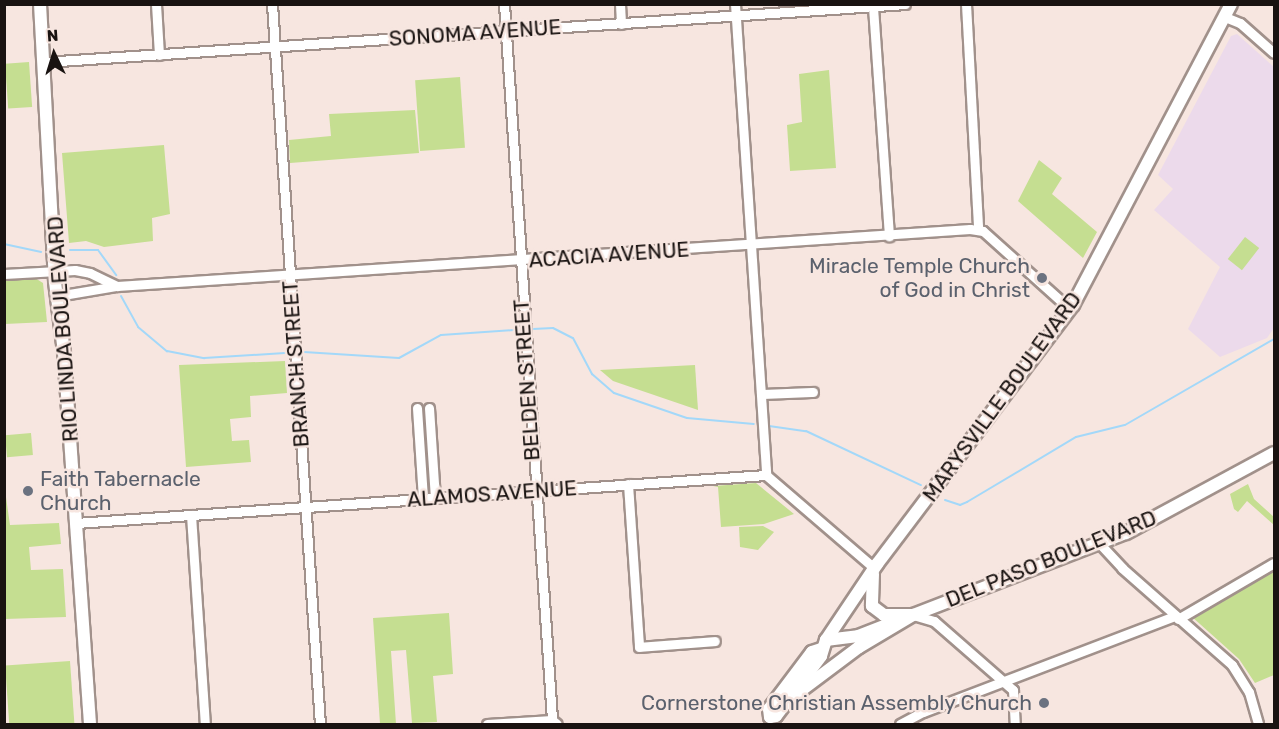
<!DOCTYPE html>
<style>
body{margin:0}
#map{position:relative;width:1279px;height:729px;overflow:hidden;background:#f7e6e0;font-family:Rubik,sans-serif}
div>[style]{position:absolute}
.education>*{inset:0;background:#ecdaeb}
.green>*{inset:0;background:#c5de91;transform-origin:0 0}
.stream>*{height:2px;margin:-1px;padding:0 1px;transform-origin:1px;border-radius:1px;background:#a3d8f9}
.roads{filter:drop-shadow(2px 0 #a1918b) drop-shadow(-2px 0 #a1918b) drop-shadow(0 2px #a1918b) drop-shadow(0 -2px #a1918b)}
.minor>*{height:9px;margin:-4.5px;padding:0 4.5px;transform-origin:4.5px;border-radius:4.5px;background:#fff}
.major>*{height:12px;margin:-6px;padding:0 6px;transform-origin:6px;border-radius:6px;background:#fff}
.dots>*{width:16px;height:16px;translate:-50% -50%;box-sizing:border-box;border:3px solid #f7e6e0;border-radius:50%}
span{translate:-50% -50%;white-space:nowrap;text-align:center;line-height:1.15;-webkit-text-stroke:5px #f7e6e0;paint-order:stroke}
.street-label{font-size:21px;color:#191311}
.worship-label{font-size:21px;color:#5b616d}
.right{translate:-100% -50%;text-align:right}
.left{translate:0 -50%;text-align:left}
.frame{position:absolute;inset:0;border:6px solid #191311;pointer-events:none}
.north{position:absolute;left:24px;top:24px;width:60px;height:60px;-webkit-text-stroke:4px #f7e6e0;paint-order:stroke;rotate:356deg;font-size:16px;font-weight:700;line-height:24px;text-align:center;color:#191311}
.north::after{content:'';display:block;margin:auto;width:21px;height:27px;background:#191311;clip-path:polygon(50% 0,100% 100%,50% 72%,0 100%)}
</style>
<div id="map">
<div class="education">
<div style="clip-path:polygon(1237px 34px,1274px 67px,1274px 328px,1267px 338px,1220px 357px,1188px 329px,1220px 267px,1154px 210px,1173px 189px,1158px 175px,1231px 36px)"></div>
</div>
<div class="green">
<div style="left:29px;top:62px;width:45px;height:24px;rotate:86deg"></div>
<div style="clip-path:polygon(829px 70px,836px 168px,790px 171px,787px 125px,802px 122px,799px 74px)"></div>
<div style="left:460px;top:77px;width:71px;height:45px;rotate:86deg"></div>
<div style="clip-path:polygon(415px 110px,419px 153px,290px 163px,289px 140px,331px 136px,329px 114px)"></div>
<div style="clip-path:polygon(164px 145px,170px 214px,152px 218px,153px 241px,104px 247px,86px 241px,69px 243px,62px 153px)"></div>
<div style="clip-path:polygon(1039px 160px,1062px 178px,1052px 194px,1097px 232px,1083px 258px,1018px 201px)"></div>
<div style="left:1245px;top:237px;width:18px;height:28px;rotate:38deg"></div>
<div style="clip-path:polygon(5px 278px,35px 278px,43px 283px,47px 322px,5px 324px)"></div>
<div style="clip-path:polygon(285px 361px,287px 393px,250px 396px,251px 417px,230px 419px,232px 441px,249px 440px,251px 462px,186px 467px,179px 365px)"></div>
<div style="clip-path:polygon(695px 365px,698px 410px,613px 381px,600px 370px)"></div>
<div style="left:31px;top:433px;width:22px;height:26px;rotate:85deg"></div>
<div style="clip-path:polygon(4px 483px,10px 525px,59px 523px,61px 544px,29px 547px,31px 570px,63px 569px,66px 617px,5px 619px)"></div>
<div style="clip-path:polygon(756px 483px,794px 514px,764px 524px,721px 527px,718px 487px,713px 486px)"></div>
<div style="clip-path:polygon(1248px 484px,1254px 499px,1274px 517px,1274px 525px,1247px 501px,1238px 512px,1234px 509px,1230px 494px)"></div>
<div style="clip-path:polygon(763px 526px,774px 532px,758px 550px,740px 547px,739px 527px)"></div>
<div style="clip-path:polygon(1274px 569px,1274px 675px,1255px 683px,1239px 659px,1191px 616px)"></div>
<div style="clip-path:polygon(449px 613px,453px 674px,433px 676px,437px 722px,412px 723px,406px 650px,391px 651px,396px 724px,380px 724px,373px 618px)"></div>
<div style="left:70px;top:661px;width:63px;height:65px;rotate:86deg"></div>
</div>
<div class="stream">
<div style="left:4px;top:244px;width:38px;rotate:12deg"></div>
<div style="left:70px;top:250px;width:28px"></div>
<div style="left:98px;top:250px;width:31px;rotate:54deg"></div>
<div style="left:121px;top:296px;width:35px;rotate:61deg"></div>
<div style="left:138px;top:327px;width:38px;rotate:40deg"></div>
<div style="left:167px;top:351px;width:38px;rotate:11deg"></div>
<div style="left:204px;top:358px;width:81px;rotate:-3.5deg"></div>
<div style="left:533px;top:329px;width:20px;rotate:-3deg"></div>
<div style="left:553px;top:328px;width:22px;rotate:27deg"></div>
<div style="left:573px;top:338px;width:41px;rotate:62.2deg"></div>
<div style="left:592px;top:374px;width:29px;rotate:41deg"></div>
<div style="left:614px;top:393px;width:77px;rotate:18.9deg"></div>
<div style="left:687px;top:418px;width:67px;rotate:5.1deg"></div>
<div style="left:304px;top:352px;width:95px;rotate:3.6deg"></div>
<div style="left:399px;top:358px;width:48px;rotate:-28.7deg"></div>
<div style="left:441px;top:335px;width:73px;rotate:-3.9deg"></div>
<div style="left:769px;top:426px;width:37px;rotate:8deg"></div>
<div style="left:806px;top:431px;width:127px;rotate:25.2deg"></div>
<div style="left:945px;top:500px;width:16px;rotate:18deg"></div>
<div style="left:960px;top:505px;width:8px;rotate:-23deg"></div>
<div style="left:967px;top:502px;width:127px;rotate:-30.8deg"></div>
<div style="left:1076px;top:437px;width:50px;rotate:-13.8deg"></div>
<div style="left:1125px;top:425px;width:172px;rotate:-30deg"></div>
</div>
<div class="roads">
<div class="minor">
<div style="left:156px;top:4px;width:51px;rotate:86.6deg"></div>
<div style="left:272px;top:4px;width:722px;rotate:86.19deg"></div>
<div style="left:504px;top:4px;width:718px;rotate:86.16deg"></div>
<div style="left:620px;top:4px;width:20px;rotate:87deg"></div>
<div style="left:735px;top:4px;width:472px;rotate:86.2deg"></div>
<div style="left:966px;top:4px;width:225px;rotate:86.9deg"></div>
<div style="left:873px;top:7px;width:230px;rotate:86deg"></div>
<div style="left:1225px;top:17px;width:16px;rotate:22deg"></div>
<div style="left:1240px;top:23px;width:45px;rotate:41.4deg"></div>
<div style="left:44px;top:62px;width:863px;rotate:-3.85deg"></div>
<div style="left:4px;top:274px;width:71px;rotate:-3.2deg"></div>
<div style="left:75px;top:270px;width:15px;rotate:11deg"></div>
<div style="left:90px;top:273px;width:30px;rotate:26deg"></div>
<div style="left:57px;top:296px;width:61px;rotate:-9.5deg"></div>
<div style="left:117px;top:286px;width:855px;rotate:-3.82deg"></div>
<div style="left:970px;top:229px;width:13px;rotate:9deg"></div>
<div style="left:983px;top:231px;width:103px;rotate:41.9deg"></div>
<div style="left:1060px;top:300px;width:14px;rotate:21deg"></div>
<div style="left:761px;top:394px;width:52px;rotate:-2.2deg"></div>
<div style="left:417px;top:408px;width:90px;rotate:86.2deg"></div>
<div style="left:429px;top:408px;width:90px;rotate:86.2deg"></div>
<div style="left:628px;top:484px;width:163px;rotate:86.1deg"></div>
<div style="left:639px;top:647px;width:76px;rotate:-4.5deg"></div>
<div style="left:191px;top:515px;width:209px;rotate:86.2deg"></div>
<div style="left:76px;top:523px;width:692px;rotate:-3.98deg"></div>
<div style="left:766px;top:475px;width:143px;rotate:40.7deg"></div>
<div style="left:1100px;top:544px;width:33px;rotate:47deg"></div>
<div style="left:1122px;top:568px;width:147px;rotate:41.4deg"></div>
<div style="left:1232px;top:665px;width:32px;rotate:58deg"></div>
<div style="left:1249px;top:692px;width:33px;rotate:74deg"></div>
<div style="left:913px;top:615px;width:22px;rotate:16deg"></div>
<div style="left:934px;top:621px;width:105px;rotate:41.1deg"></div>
<div style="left:1013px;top:690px;width:34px;rotate:87deg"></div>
<div style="left:1178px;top:619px;width:111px;rotate:-30.3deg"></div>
<div style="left:487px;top:724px;width:65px;rotate:-3.5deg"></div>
<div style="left:552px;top:720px;width:6px;rotate:39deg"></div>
<div style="left:900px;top:724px;width:26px;rotate:-28deg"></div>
<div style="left:923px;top:712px;width:270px;rotate:-20.9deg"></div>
</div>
<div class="major">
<div style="left:40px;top:4px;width:278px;rotate:86.9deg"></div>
<div style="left:55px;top:282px;width:71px;rotate:82.7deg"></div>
<div style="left:64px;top:352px;width:373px;rotate:86deg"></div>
<div style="left:873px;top:574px;width:32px;rotate:92deg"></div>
<div style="left:872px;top:606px;width:15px;rotate:37deg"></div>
<div style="left:884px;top:615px;width:27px"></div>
<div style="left:826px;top:640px;width:32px;rotate:-7deg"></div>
<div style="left:858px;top:636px;width:33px;rotate:-21deg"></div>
<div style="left:799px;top:692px;width:75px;rotate:-36.9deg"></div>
<div style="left:859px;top:647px;width:63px;rotate:-30.7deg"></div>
<div style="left:913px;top:615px;width:228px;rotate:-21.1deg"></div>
<div style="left:1126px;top:533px;width:168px;rotate:-28.4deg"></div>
<div style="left:770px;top:717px;width:6px;rotate:-9deg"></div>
<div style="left:776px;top:716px;width:75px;rotate:-53.1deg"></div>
<div style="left:821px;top:656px;width:17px;rotate:-73deg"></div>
<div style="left:826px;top:640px;width:92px;rotate:-56.1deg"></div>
<div style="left:877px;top:564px;width:325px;rotate:-52.9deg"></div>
<div style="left:1073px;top:305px;width:340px;rotate:-62.3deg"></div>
<div style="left:770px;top:717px;width:8px;rotate:-97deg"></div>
<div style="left:769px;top:709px;width:71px;rotate:-53deg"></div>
<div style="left:812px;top:652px;width:9px;rotate:-18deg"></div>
</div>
</div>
<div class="dots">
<div style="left:1042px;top:278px;background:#6b7280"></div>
<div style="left:28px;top:491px;background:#6b7280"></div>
<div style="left:1044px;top:703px;background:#6b7280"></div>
</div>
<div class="street-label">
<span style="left:475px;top:33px;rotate:-4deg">SONOMA AVENUE</span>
<span style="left:609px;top:255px;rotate:-4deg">ACACIA AVENUE</span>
<span style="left:63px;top:329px;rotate:-94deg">RIO LINDA BOULEVARD</span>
<span style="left:296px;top:364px;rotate:-94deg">BRANCH STREET</span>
<span style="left:527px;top:380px;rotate:-94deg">BELDEN STREET</span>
<span style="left:1002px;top:397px;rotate:-54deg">MARYSVILLE BOULEVARD</span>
<span style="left:492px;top:494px;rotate:-4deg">ALAMOS AVENUE</span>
<span style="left:1051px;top:559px;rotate:-22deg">DEL PASO BOULEVARD</span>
</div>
<div class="worship-label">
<span class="right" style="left:1030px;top:278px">Miracle Temple Church<br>of God in Christ</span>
<span class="left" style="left:40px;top:491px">Faith Tabernacle<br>Church</span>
<span class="right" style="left:1032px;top:703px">Cornerstone Christian Assembly Church</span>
</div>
<div class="frame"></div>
<div class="north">N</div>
</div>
